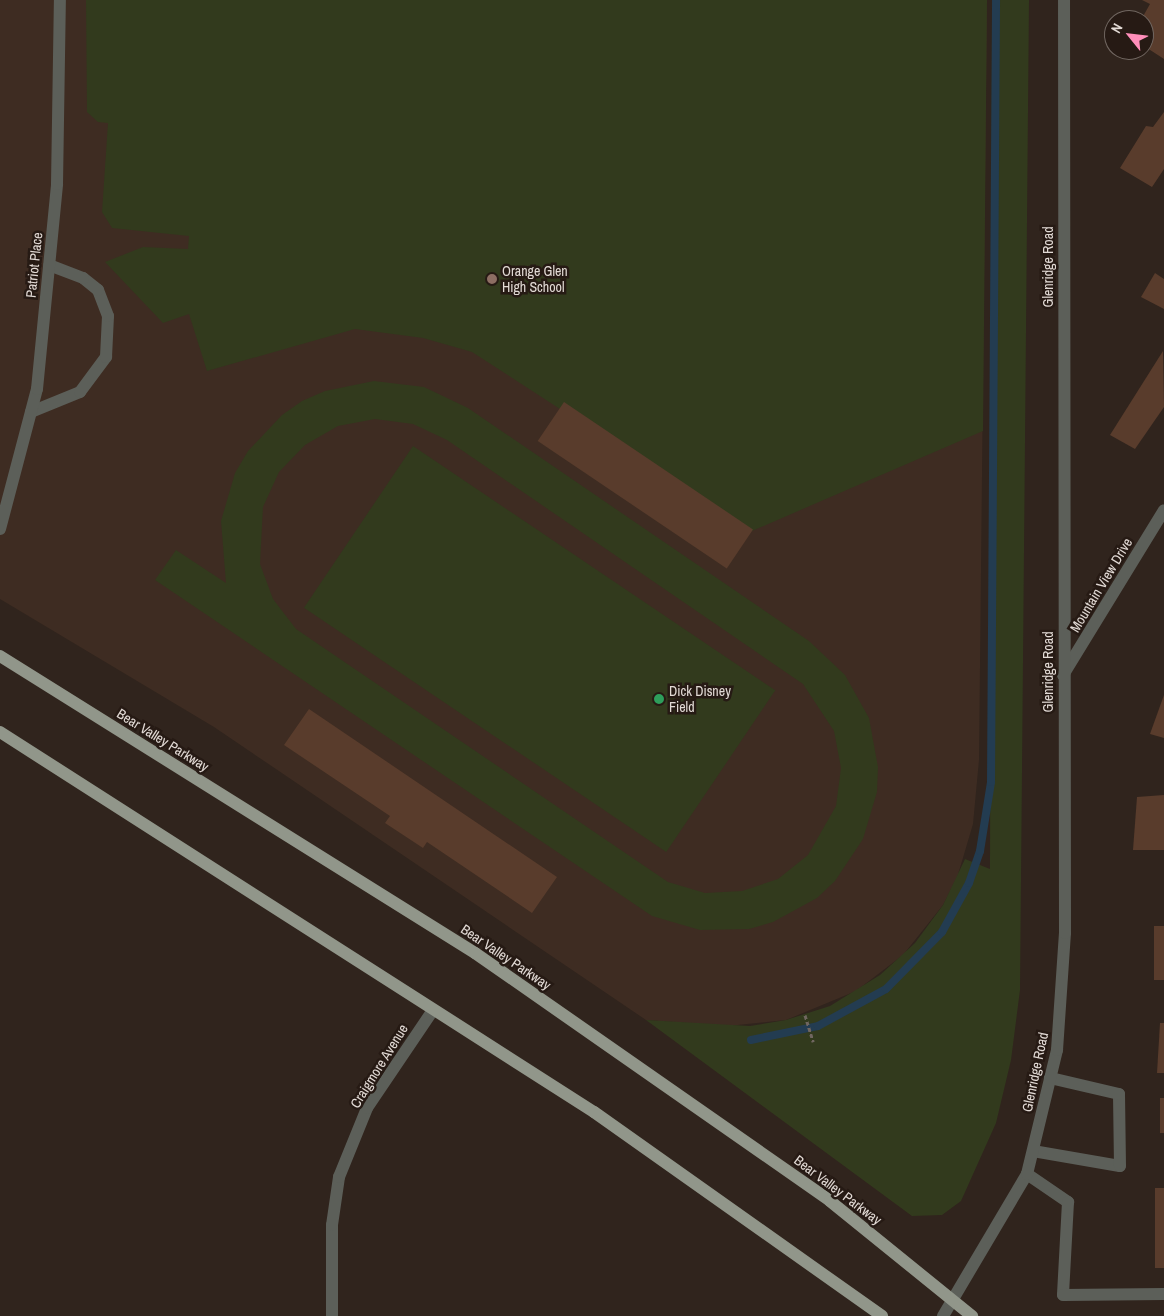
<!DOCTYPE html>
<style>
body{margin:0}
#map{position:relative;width:1164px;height:1316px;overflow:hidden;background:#30241d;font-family:"Archivo Narrow",sans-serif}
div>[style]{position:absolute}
.built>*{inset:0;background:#3e2c22}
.green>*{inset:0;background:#323a1d;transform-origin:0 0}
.stream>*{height:8px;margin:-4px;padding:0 4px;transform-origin:4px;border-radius:4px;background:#233c51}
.building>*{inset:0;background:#593c2c;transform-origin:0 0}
.path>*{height:3px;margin-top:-1.5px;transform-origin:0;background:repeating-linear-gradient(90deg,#706660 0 4px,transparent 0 6.5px)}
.minor>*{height:12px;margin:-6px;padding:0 6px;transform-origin:6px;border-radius:6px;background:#5c5f59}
.major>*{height:12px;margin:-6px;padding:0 6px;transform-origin:6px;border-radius:6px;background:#91968a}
.dots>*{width:14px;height:14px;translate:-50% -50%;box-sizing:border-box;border:2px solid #261a14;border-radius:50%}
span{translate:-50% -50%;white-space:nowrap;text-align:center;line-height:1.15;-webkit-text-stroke:5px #261a14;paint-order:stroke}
.street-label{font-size:14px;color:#e2dad5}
.poi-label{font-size:14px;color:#e2dad5}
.left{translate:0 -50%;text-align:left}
.north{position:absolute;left:1104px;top:10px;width:50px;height:50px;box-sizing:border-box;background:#261a14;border:1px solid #716761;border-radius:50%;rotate:299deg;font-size:14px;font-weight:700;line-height:20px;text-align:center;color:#e2dad5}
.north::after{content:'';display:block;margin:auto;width:18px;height:22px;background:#ff8eba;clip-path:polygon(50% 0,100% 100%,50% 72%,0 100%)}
</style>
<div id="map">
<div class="built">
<div style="clip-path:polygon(0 0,987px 0,979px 760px,973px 824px,957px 878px,943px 905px,903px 955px,856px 991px,786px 1020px,728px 1026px,646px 1020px,214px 727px,0 599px)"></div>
</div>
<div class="green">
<div style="clip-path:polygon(86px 0,987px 0,983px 431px,752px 531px,564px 403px,560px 409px,472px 352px,423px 338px,355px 329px,207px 371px,189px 314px,163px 323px,105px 262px,143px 247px,188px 249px,189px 236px,112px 228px,102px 212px,108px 123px,98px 122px,87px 112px)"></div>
<div style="clip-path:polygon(992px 0,1029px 0,1020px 990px,1011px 1060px,996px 1123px,961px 1201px,942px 1215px,912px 1216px,646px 1020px,750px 1026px,786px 1020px,830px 1006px,880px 975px,915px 943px,943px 905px,965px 859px,990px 869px)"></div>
<div style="clip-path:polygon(evenodd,374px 381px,424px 387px,468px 408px,809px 641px,845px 675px,869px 718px,878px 767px,877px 792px,863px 839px,835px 881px,817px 898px,773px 922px,749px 929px,700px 930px,652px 916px,155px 580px,176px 550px,226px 583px,221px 521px,235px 473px,248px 451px,282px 415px,302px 401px,325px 391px,374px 381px,375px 419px,413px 424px,447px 440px,803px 684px,834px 731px,841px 768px,836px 806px,808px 855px,778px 879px,742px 891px,705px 893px,668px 882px,296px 629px,273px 599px,260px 564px,263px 507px,279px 472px,305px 445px,338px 426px,375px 419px)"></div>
<div style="left:413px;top:446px;width:437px;height:195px;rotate:34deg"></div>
</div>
<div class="stream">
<div style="left:751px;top:1040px;width:68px;rotate:-11.8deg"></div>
<div style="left:818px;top:1026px;width:77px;rotate:-28.6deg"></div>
<div style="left:886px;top:989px;width:80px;rotate:-45.5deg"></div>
<div style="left:942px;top:932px;width:56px;rotate:-61.1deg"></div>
<div style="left:969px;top:883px;width:34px;rotate:-71deg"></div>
<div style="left:980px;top:851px;width:70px;rotate:-80.9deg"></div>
<div style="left:991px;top:782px;width:782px;rotate:-89.63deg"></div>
</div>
<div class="building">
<div style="clip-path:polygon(1142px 0,1164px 0,1164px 59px,1144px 46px,1141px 20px,1150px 4px)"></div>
<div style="clip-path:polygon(1164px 112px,1164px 169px,1152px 187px,1120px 168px,1146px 126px,1153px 127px)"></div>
<div style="clip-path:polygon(1155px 273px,1164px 279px,1164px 309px,1141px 297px)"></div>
<div style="clip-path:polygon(1163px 351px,1164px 407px,1135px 449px,1110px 435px)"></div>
<div style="left:564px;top:402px;width:228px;height:47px;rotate:34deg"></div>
<div style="clip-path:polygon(1164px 695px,1164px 738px,1150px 734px)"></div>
<div style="clip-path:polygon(309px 709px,557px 877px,532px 913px,427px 842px,423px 848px,385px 823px,390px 816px,284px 745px)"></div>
<div style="clip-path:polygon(1164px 795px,1164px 850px,1133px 850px,1137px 797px)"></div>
<div style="left:1154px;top:926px;width:10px;height:54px"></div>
<div style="clip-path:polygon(1160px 1023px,1164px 1023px,1164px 1073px,1157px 1073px)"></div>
<div style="left:1160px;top:1098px;width:4px;height:35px"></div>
<div style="left:1155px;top:1188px;width:9px;height:80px"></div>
</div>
<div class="path">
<div style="left:805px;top:1015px;width:28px;rotate:73deg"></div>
</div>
<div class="minor">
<div style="left:31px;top:412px;width:53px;rotate:-22.2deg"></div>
<div style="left:80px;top:392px;width:44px;rotate:-53.4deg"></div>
<div style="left:106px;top:357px;width:41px;rotate:-87.2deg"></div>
<div style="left:108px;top:316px;width:28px;rotate:-111deg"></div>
<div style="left:98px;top:290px;width:19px;rotate:-141deg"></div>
<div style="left:83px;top:278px;width:36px;rotate:-159deg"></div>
<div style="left:0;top:529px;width:145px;rotate:-75.2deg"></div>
<div style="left:37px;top:389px;width:206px;rotate:-84.4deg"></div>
<div style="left:57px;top:184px;width:184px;rotate:-89.1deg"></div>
<div style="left:1063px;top:675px;width:193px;rotate:-58.5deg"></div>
<div style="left:1033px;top:1151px;width:88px;rotate:9.8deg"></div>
<div style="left:1120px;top:1166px;width:72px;rotate:-90.8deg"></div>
<div style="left:1119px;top:1094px;width:71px;rotate:-166.9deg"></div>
<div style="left:1027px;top:1174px;width:50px;rotate:34.3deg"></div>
<div style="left:1068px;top:1202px;width:93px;rotate:93.1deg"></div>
<div style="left:1063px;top:1295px;width:101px;rotate:-0.6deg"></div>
<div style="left:332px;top:1316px;width:91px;rotate:-90deg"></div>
<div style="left:332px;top:1225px;width:49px;rotate:-81.7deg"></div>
<div style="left:339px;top:1177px;width:74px;rotate:-67.9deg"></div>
<div style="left:367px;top:1108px;width:118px;rotate:-56deg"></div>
<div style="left:943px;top:1316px;width:165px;rotate:-59.4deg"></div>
<div style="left:1027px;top:1174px;width:128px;rotate:-76.4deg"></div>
<div style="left:1057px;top:1050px;width:117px;rotate:-86.1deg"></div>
<div style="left:1065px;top:933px;width:933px;rotate:-90.06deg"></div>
</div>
<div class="major">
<div style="left:0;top:656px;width:560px;rotate:32.02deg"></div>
<div style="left:475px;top:953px;width:433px;rotate:34.9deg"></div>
<div style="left:830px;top:1201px;width:183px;rotate:39deg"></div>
<div style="left:0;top:732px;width:705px;rotate:32.61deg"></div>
<div style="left:594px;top:1112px;width:353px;rotate:35.3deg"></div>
</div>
<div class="dots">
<div style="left:492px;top:279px;background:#8d6e63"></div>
<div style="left:659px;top:699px;background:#2e9e5b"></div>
</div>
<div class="street-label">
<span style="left:34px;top:265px;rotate:-84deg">Patriot Place</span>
<span style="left:1048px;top:267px;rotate:-90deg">Glenridge Road</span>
<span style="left:1101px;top:585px;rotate:-59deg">Mountain View Drive</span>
<span style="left:1048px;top:672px;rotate:-90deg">Glenridge Road</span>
<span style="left:163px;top:740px;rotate:32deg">Bear Valley Parkway</span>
<span style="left:506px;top:957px;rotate:34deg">Bear Valley Parkway</span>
<span style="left:379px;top:1066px;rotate:-58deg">Craigmore Avenue</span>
<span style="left:1035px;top:1072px;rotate:-78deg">Glenridge Road</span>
<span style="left:838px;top:1190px;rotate:37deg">Bear Valley Parkway</span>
</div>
<div class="poi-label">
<span class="left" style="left:502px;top:279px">Orange Glen<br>High School</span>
<span class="left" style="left:669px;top:699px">Dick Disney<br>Field</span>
</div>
<div class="north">N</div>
</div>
